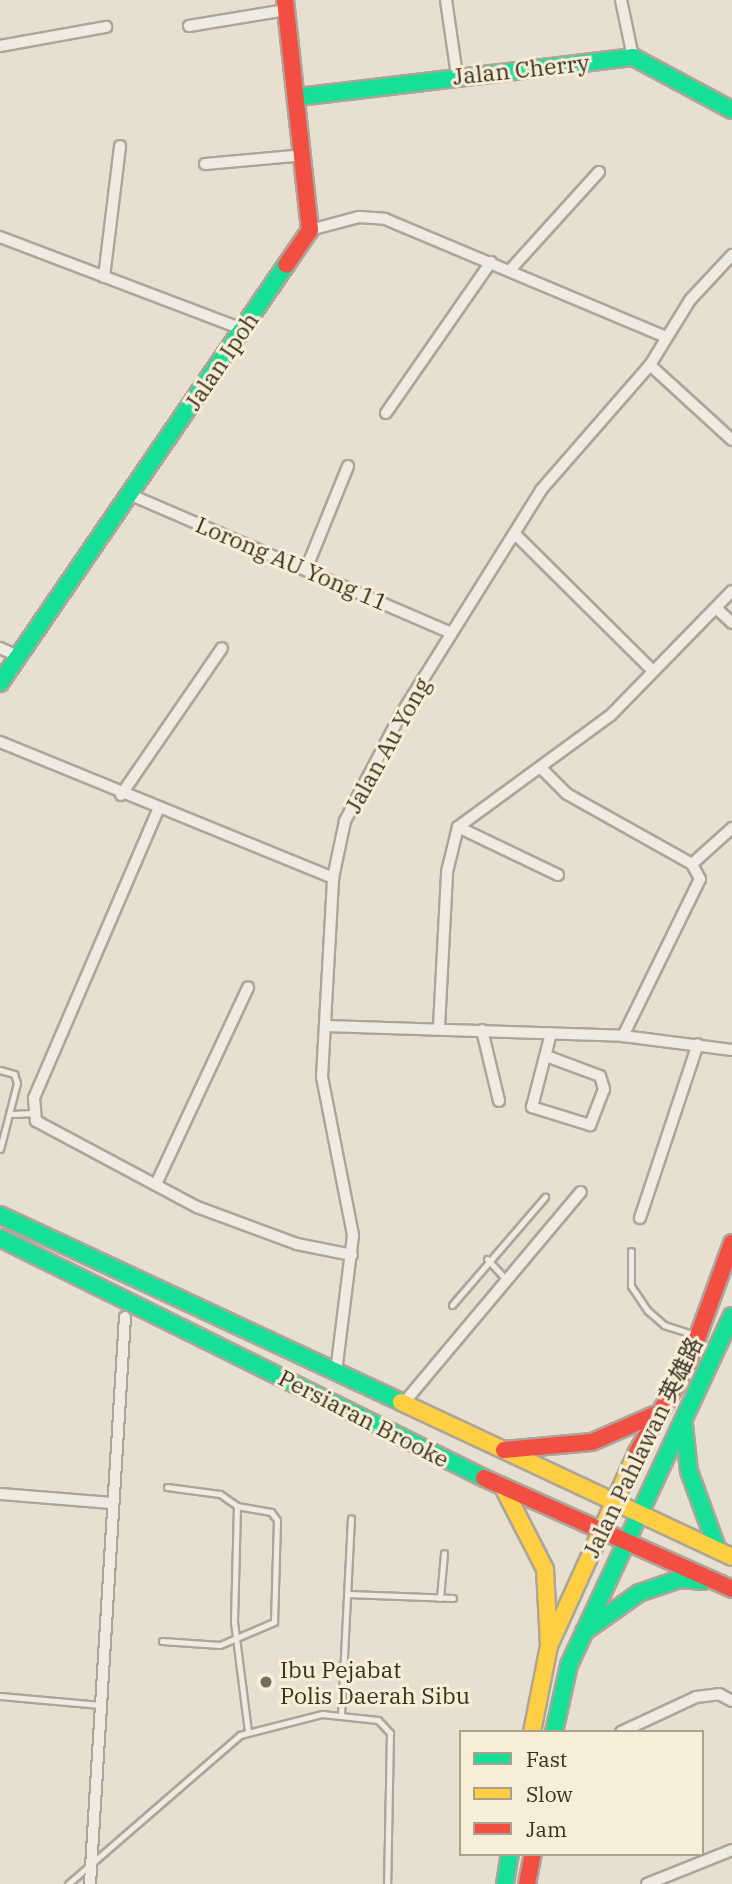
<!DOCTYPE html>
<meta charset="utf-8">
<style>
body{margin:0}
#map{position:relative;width:732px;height:1884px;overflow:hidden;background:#e7e0d1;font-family:"IBM Plex Serif","Noto Sans SC",serif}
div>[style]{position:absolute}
.roads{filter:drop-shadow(2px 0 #ada599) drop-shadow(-2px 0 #ada599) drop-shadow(0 2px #ada599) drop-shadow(0 -2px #ada599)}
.lane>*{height:5px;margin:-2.5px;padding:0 2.5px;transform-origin:2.5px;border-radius:2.5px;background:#efebe3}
.street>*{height:10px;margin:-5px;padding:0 5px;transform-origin:5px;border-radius:5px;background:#efebe3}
.fast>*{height:16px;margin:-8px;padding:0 8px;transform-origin:8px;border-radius:8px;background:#16e098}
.slow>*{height:16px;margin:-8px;padding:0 8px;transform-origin:8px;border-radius:8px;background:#ffcf43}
.jam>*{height:16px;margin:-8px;padding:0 8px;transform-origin:8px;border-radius:8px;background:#f24e42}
.dots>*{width:19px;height:19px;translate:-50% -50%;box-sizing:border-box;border:4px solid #f7eed8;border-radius:50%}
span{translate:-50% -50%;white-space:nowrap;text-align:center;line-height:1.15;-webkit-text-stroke:6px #f7eed8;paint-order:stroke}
.street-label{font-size:23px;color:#3d2e20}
.poi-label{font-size:23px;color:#3d2e20}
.left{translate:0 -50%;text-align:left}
.legend{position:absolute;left:459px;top:1730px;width:245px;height:126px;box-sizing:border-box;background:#f7eed8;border:2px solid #ada18e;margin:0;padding:9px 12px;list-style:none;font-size:21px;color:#3d2e20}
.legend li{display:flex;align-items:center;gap:14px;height:35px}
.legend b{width:35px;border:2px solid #ada18e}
</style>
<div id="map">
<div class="roads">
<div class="lane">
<div style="left:0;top:1070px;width:15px;rotate:16deg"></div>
<div style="left:14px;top:1074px;width:9px;rotate:72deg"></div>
<div style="left:17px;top:1083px;width:68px;rotate:104.4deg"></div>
<div style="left:13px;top:1114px;width:20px;rotate:-3deg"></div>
<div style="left:631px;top:1251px;width:35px;rotate:90deg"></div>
<div style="left:631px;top:1286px;width:29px;rotate:56deg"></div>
<div style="left:647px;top:1310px;width:23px;rotate:41deg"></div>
<div style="left:664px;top:1325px;width:33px;rotate:18deg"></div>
<div style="left:487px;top:1259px;width:26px;rotate:47deg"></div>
<div style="left:452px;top:1305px;width:143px;rotate:-49.3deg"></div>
<div style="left:167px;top:1487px;width:53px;rotate:7.5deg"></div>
<div style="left:220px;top:1494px;width:21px;rotate:35deg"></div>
<div style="left:237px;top:1506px;width:116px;rotate:91.5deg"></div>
<div style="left:234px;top:1622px;width:111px;rotate:82.7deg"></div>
<div style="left:348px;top:1594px;width:105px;rotate:2.2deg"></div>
<div style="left:440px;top:1598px;width:45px;rotate:-84.9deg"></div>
<div style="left:162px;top:1641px;width:58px;rotate:3.9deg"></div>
<div style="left:220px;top:1645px;width:59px;rotate:-23.1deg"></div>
<div style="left:274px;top:1622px;width:102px;rotate:-88.3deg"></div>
<div style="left:277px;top:1520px;width:10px;rotate:-127deg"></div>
<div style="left:271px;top:1512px;width:35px;rotate:-170deg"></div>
<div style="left:0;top:1696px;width:98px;rotate:5.2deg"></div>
<div style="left:341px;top:1715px;width:197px;rotate:-87.1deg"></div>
<div style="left:68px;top:1884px;width:228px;rotate:-40.9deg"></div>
<div style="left:240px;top:1735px;width:85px;rotate:-14.4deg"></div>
<div style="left:322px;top:1714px;width:56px;rotate:6.1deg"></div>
<div style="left:378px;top:1720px;width:18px;rotate:47deg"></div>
<div style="left:390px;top:1733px;width:151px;rotate:91.1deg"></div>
</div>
<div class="street">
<div style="left:446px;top:0;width:76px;rotate:81.7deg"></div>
<div style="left:621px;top:0;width:58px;rotate:78.1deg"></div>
<div style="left:189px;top:26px;width:98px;rotate:-9.4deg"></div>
<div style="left:0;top:46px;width:108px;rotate:-10.2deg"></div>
<div style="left:205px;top:164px;width:98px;rotate:-5.2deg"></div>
<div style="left:310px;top:230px;width:51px;rotate:-14.9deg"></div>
<div style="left:359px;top:217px;width:26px;rotate:4deg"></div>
<div style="left:385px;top:219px;width:305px;rotate:22.8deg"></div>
<div style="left:0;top:237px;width:259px;rotate:20.8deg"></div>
<div style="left:511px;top:269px;width:131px;rotate:-47.8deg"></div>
<div style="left:104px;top:277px;width:132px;rotate:-83deg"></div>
<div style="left:650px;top:365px;width:111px;rotate:42.4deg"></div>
<div style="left:386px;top:413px;width:184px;rotate:-55.2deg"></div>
<div style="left:131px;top:495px;width:349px;rotate:23.3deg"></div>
<div style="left:516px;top:535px;width:192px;rotate:44.8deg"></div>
<div style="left:307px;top:567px;width:109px;rotate:-67.9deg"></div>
<div style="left:716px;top:608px;width:22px;rotate:43deg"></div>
<div style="left:0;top:648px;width:19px;rotate:25deg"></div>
<div style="left:0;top:742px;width:360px;rotate:22.2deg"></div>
<div style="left:542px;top:769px;width:35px;rotate:45deg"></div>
<div style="left:567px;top:794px;width:143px;rotate:29.2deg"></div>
<div style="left:692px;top:864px;width:17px;rotate:62deg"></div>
<div style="left:700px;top:879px;width:175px;rotate:116.1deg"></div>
<div style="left:121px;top:795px;width:178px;rotate:-55.5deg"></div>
<div style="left:158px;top:810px;width:314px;rotate:113.3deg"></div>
<div style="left:34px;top:1098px;width:23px;rotate:85deg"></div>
<div style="left:36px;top:1121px;width:183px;rotate:28.1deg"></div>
<div style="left:197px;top:1207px;width:107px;rotate:20.3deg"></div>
<div style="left:297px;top:1244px;width:56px;rotate:11.3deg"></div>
<div style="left:458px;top:827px;width:111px;rotate:25.6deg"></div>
<div style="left:692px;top:864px;width:54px;rotate:-42deg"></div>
<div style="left:326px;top:1026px;width:297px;rotate:1.9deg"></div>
<div style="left:623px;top:1036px;width:110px;rotate:7.3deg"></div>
<div style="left:439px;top:1027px;width:155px;rotate:-87deg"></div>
<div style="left:447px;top:872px;width:46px;rotate:-76.3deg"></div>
<div style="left:458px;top:827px;width:190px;rotate:-36.2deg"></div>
<div style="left:611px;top:715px;width:173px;rotate:-45.7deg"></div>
<div style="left:482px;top:1030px;width:73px;rotate:76.5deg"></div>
<div style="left:549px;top:1057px;width:54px;rotate:20.4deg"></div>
<div style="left:600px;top:1076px;width:14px;rotate:73deg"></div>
<div style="left:604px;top:1089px;width:39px;rotate:111deg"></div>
<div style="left:590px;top:1125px;width:61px;rotate:-162.8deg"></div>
<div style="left:532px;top:1107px;width:76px;rotate:-75.6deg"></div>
<div style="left:156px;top:1184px;width:217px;rotate:-64.9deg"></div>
<div style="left:640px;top:1218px;width:183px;rotate:-71.6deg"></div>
<div style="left:336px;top:1372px;width:138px;rotate:-82.9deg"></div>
<div style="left:353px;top:1235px;width:161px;rotate:-101.1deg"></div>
<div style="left:322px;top:1077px;width:199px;rotate:-86.8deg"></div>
<div style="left:333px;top:878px;width:58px;rotate:-78.1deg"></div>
<div style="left:345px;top:821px;width:119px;rotate:-62.4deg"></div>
<div style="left:400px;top:716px;width:266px;rotate:-58deg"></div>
<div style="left:541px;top:490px;width:166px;rotate:-48.9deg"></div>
<div style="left:650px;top:365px;width:76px;rotate:-58.4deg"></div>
<div style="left:690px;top:300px;width:62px;rotate:-47deg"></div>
<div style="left:402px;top:1405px;width:278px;rotate:-50deg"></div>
<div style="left:0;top:1494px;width:113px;rotate:4.6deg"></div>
<div style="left:621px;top:1732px;width:83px;rotate:-25deg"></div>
<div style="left:696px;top:1697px;width:23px;rotate:-7deg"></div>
<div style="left:719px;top:1694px;width:15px;rotate:28deg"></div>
<div style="left:90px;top:1884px;width:568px;rotate:-86.47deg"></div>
<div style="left:647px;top:1884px;width:92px;rotate:-21.8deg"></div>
</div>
<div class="fast">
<div style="left:298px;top:97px;width:337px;rotate:-6.8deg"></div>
<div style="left:633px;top:57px;width:112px;rotate:28.2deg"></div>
<div style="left:0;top:683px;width:506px;rotate:-55.62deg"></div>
<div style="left:0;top:1215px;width:442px;rotate:25deg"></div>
<div style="left:0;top:1238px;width:540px;rotate:26.38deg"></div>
<div style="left:684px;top:1425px;width:46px;rotate:83.8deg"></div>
<div style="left:689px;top:1471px;width:82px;rotate:70deg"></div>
<div style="left:584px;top:1632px;width:67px;rotate:-35.3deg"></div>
<div style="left:639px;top:1593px;width:43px;rotate:-18.9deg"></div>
<div style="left:680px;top:1579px;width:23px;rotate:5deg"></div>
<div style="left:554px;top:1732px;width:69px;rotate:-77.4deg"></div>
<div style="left:569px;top:1665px;width:385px;rotate:-65deg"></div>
<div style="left:505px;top:1884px;width:30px;rotate:-81deg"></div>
</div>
<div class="slow">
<div style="left:401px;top:1402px;width:365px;rotate:25.1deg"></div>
<div style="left:504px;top:1489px;width:90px;rotate:62.9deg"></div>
<div style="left:545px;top:1569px;width:77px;rotate:87deg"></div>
<div style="left:532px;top:1732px;width:88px;rotate:-78.8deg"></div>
<div style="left:549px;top:1646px;width:213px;rotate:-65.6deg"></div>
</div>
<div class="jam">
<div style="left:285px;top:0;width:231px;rotate:83.8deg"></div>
<div style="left:310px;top:230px;width:42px;rotate:124.4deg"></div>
<div style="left:504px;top:1450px;width:88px;rotate:-5.2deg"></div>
<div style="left:592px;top:1442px;width:68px;rotate:-23.5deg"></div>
<div style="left:637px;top:1452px;width:99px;rotate:-59.8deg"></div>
<div style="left:687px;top:1366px;width:131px;rotate:-69.9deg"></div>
<div style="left:484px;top:1478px;width:272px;rotate:24.1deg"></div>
<div style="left:527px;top:1884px;width:31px;rotate:-79deg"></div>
</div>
</div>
<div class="dots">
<div style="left:266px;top:1682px;background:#786c5e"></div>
</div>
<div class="street-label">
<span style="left:521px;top:69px;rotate:-6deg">Jalan Cherry</span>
<span style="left:221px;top:361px;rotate:-56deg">Jalan Ipoh</span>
<span style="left:292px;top:563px;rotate:23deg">Lorong AU Yong 11</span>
<span style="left:387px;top:745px;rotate:-61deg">Jalan Au Yong</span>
<span style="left:364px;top:1418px;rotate:27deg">Persiaran Brooke</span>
<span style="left:642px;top:1447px;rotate:-64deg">Jalan Pahlawan 英雄路</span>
</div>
<div class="poi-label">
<span class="left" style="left:280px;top:1682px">Ibu Pejabat<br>Polis Daerah Sibu</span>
</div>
<ul class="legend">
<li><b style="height:9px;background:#16e098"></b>Fast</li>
<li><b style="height:9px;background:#ffcf43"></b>Slow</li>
<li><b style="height:9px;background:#f24e42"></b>Jam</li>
</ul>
</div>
